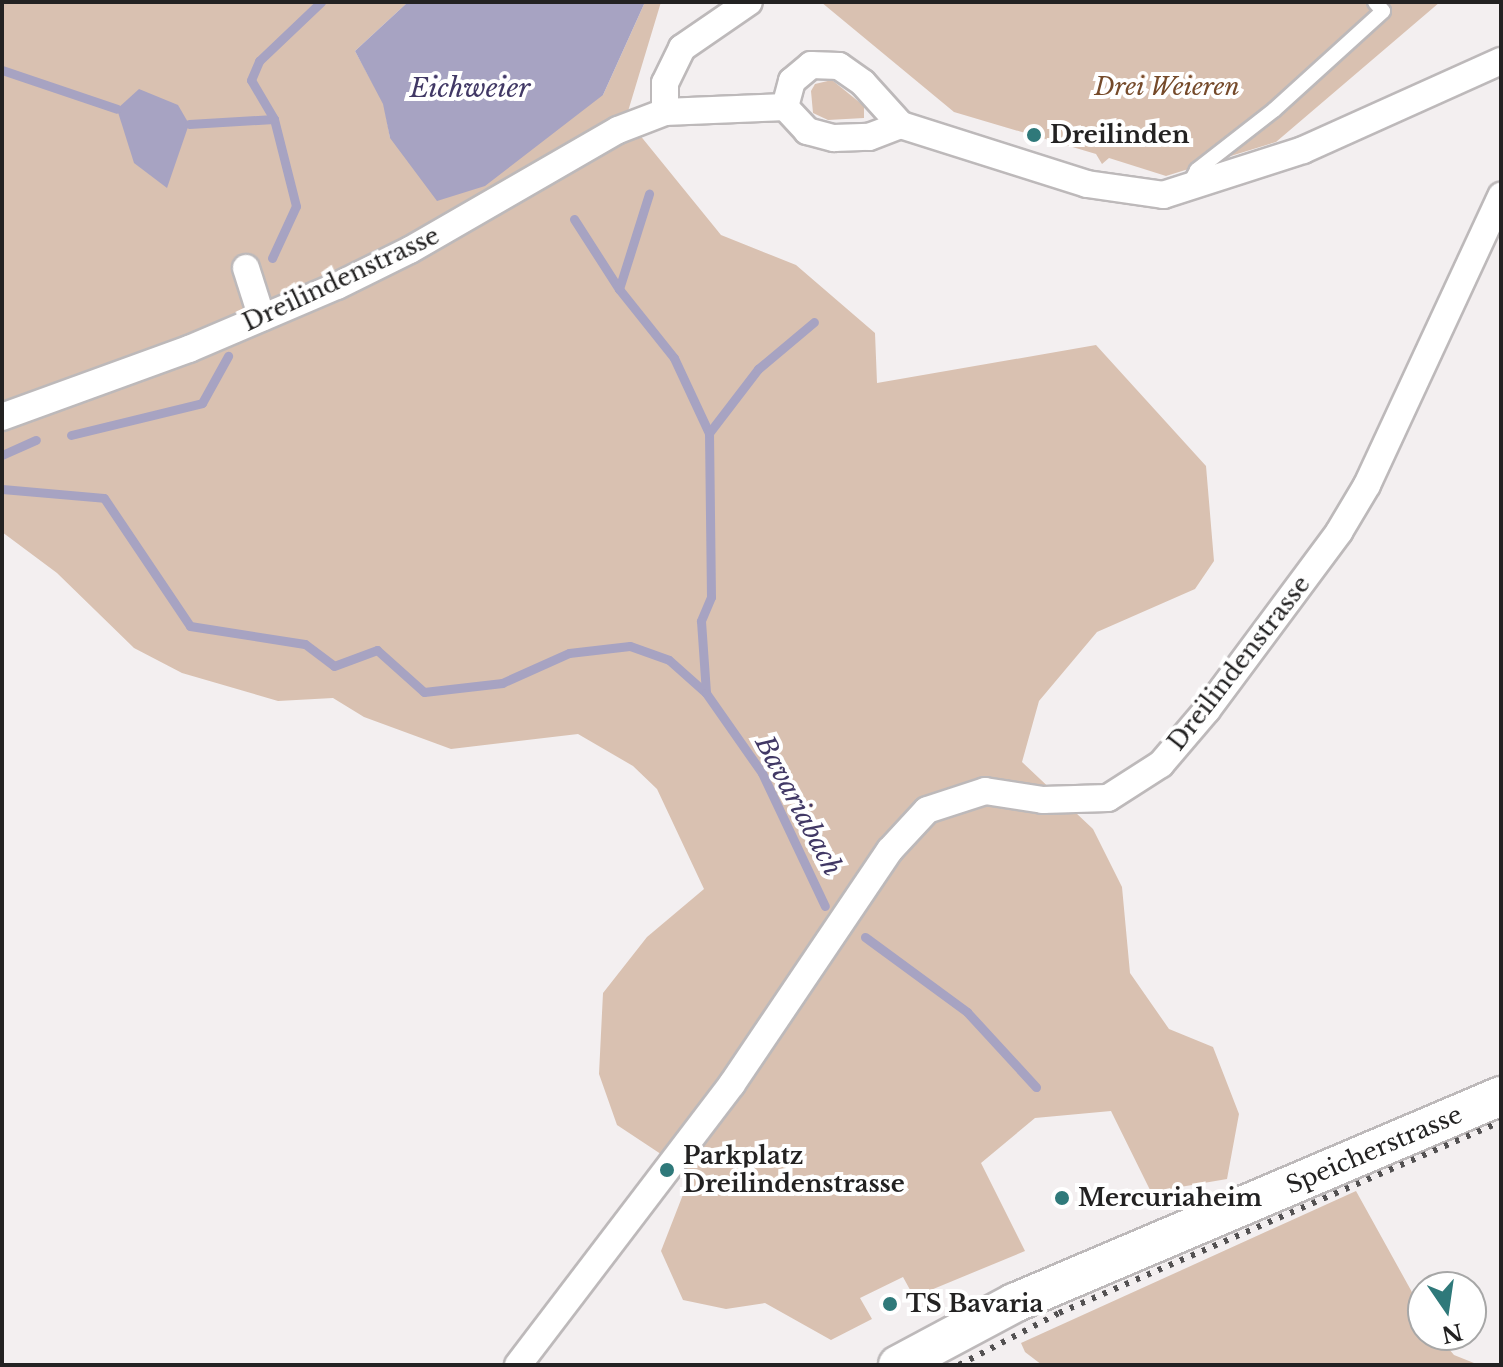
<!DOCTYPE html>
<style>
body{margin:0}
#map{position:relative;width:1503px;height:1367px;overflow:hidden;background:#f3eff0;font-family:"Libre Baskerville",serif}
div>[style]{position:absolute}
.green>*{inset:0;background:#d9c1b1}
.water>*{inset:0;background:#a7a3c2}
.stream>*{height:9px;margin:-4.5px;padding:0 4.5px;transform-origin:4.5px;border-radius:4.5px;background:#a7a3c2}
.roads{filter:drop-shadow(2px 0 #bdb9ba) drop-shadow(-2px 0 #bdb9ba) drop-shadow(0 2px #bdb9ba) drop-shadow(0 -2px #bdb9ba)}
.service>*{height:14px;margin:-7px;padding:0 7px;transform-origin:7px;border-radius:7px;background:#fff}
.minor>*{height:26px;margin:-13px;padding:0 13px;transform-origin:13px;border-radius:13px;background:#fff}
.secondary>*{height:38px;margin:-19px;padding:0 19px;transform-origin:19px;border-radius:19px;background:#fff}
.rail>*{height:6px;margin-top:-3px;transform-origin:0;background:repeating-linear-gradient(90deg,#535152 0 4px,transparent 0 12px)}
.dots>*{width:22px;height:22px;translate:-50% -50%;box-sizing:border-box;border:4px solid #fff;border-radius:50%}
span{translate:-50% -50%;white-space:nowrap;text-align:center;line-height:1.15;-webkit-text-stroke:8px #fff;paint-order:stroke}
.park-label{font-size:24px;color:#754a2a;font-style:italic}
.poi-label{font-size:24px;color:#232222;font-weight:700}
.left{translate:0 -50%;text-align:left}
.street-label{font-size:24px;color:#232222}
.water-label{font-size:26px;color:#413865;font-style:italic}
.frame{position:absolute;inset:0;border:4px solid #232222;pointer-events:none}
.north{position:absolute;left:1407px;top:1271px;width:80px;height:80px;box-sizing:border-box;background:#fff;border:2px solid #a7a7a7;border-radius:50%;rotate:167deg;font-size:22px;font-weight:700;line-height:32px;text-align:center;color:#232222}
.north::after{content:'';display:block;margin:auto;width:28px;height:36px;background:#2f797a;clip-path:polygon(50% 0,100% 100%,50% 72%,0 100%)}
</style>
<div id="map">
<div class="green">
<div style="clip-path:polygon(2px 2px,408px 2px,355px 51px,384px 104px,390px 138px,603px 95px,645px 2px,661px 2px,626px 118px,721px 235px,796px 265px,875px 333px,877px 383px,1096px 345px,1206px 466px,1214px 561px,1195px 589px,1097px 632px,1039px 701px,1022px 762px,1093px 829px,1122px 887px,1130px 973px,1169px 1029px,1213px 1047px,1239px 1114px,1227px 1179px,1151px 1192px,1111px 1111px,1035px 1118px,981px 1163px,1025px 1251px,914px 1297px,903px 1277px,860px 1298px,872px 1319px,831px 1340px,765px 1303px,726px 1309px,683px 1300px,661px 1251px,691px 1174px,617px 1125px,599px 1074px,603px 993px,647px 937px,704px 889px,657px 789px,633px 766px,578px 734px,451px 749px,364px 717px,333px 698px,278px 701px,182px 673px,134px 648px,57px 573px,2px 532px)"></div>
<div style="clip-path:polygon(821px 2px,1440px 2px,1276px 142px,1166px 176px,1109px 158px,1102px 164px,1096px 154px,954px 112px)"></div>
<div style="clip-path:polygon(832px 80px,864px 106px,864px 118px,828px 120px,813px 113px,811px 91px,815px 84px)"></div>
<div style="clip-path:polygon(1356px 1191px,1423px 1312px,1423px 1335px,1437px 1335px,1454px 1355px,1479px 1365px,1042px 1365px,1025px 1352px,1021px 1343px)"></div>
</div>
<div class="water">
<div style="clip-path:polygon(408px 2px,645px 2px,603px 95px,485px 186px,437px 201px,390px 138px,383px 104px,355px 51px)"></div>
<div style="clip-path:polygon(139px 89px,178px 105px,189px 124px,167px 188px,134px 163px,117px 109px)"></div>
</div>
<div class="stream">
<div style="left:2px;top:70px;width:121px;rotate:18.7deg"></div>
<div style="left:189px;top:124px;width:85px;rotate:-3.4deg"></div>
<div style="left:574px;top:219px;width:83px;rotate:57.3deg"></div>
<div style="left:619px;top:289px;width:88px;rotate:51.4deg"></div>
<div style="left:674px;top:358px;width:83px;rotate:65deg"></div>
<div style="left:709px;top:433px;width:164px;rotate:89.3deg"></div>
<div style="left:711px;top:597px;width:26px;rotate:113deg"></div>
<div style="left:701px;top:621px;width:72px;rotate:86deg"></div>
<div style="left:272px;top:258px;width:57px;rotate:-65.2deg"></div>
<div style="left:296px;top:206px;width:90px;rotate:-104.2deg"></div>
<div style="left:274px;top:119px;width:45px;rotate:-120.5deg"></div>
<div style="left:251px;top:80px;width:21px;rotate:-67deg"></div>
<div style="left:259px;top:61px;width:86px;rotate:-43.6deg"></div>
<div style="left:619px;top:289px;width:100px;rotate:-72.5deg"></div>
<div style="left:709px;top:433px;width:81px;rotate:-52.6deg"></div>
<div style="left:758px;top:369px;width:73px;rotate:-40deg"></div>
<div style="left:71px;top:435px;width:135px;rotate:-13.7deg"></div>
<div style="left:202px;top:403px;width:54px;rotate:-61deg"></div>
<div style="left:2px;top:455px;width:37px;rotate:-24deg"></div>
<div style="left:2px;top:489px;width:102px;rotate:5deg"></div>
<div style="left:104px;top:498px;width:154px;rotate:56.1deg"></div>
<div style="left:190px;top:626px;width:116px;rotate:8.9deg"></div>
<div style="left:305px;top:644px;width:36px;rotate:37deg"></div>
<div style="left:334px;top:666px;width:46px;rotate:-20.4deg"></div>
<div style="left:377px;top:650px;width:63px;rotate:41.8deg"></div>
<div style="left:424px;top:692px;width:79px;rotate:-6.6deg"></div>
<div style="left:502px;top:683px;width:73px;rotate:-24.1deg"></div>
<div style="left:569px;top:653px;width:61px;rotate:-6.5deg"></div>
<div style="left:630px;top:646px;width:41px;rotate:19.7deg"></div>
<div style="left:669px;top:660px;width:50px;rotate:41.7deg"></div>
<div style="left:706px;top:693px;width:98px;rotate:55deg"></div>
<div style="left:762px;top:773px;width:147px;rotate:64.7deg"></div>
<div style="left:865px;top:937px;width:127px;rotate:36.3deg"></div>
<div style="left:967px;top:1012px;width:102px;rotate:47.4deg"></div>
</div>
<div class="roads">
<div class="service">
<div style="left:1188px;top:187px;width:19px;rotate:-62deg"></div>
<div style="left:1197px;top:170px;width:98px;rotate:-37.9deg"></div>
<div style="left:1274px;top:110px;width:147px;rotate:-42.2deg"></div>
<div style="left:1383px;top:11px;width:12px;rotate:-132deg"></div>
</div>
<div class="minor">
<div style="left:785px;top:107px;width:27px;rotate:-75deg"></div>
<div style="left:792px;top:81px;width:25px;rotate:-40deg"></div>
<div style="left:811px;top:65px;width:28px;rotate:2deg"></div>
<div style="left:839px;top:66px;width:29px;rotate:35deg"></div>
<div style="left:863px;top:83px;width:57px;rotate:47.9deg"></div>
<div style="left:901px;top:125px;width:195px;rotate:17.6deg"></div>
<div style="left:1087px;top:184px;width:77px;rotate:8.2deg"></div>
<div style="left:1163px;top:195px;width:147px;rotate:-17.8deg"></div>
<div style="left:1303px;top:150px;width:217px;rotate:-24.2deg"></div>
<div style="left:785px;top:107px;width:33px;rotate:47deg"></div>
<div style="left:807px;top:131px;width:28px;rotate:15deg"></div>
<div style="left:834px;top:138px;width:35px;rotate:-2deg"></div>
<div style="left:869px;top:137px;width:34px;rotate:-21deg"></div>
<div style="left:665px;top:112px;width:29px;rotate:-90deg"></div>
<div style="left:665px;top:83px;width:39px;rotate:-64deg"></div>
<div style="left:682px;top:48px;width:81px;rotate:-34.5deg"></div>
<div style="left:246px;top:268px;width:52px;rotate:72.3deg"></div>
<div style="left:2px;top:417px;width:199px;rotate:-20deg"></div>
<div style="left:189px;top:349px;width:161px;rotate:-23.1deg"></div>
<div style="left:337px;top:286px;width:81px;rotate:-26.3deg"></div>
<div style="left:410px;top:250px;width:240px;rotate:-30deg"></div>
<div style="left:618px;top:130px;width:50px;rotate:-21deg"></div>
<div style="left:665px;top:112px;width:120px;rotate:-2.4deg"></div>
<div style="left:518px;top:1365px;width:353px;rotate:-52.7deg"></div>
<div style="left:732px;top:1084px;width:282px;rotate:-56deg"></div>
<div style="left:890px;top:850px;width:54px;rotate:-47.2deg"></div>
<div style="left:927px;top:810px;width:61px;rotate:-18.1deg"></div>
<div style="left:985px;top:791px;width:59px;rotate:8.8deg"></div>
<div style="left:1043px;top:800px;width:65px;rotate:-1.8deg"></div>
<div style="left:1108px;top:798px;width:63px;rotate:-32.7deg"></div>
<div style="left:1161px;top:764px;width:71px;rotate:-49.6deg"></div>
<div style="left:1207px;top:710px;width:222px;rotate:-53.4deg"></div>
<div style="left:1339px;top:532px;width:55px;rotate:-59.2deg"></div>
<div style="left:1367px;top:485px;width:319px;rotate:-65.1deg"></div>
</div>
<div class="secondary">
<div style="left:898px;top:1365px;width:132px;rotate:-28.1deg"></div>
<div style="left:1014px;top:1303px;width:529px;rotate:-23.03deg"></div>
</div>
</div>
<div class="rail">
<div style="left:959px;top:1365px;width:113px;rotate:-27.5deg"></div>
<div style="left:1059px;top:1313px;width:482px;rotate:-23.4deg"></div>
</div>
<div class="dots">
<div style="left:1034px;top:135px;background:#2f797a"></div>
<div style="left:667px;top:1170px;background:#2f797a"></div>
<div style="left:1062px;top:1198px;background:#2f797a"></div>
<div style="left:890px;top:1304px;background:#2f797a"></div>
</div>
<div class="park-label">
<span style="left:1167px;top:87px">Drei Weieren</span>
</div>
<div class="poi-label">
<span class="left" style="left:1050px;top:135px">Dreilinden</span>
<span class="left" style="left:683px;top:1170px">Parkplatz<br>Dreilindenstrasse</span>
<span class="left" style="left:1078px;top:1198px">Mercuriaheim</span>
<span class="left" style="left:906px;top:1304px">TS Bavaria</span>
</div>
<div class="street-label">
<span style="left:341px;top:279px;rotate:-25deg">Dreilindenstrasse</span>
<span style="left:1239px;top:663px;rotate:-52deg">Dreilindenstrasse</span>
<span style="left:1374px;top:1150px;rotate:-23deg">Speicherstrasse</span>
</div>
<div class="water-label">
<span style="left:470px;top:89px">Eichweier</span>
<span style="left:798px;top:806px;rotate:62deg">Bavariabach</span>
</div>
<div class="frame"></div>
<div class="north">N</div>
</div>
